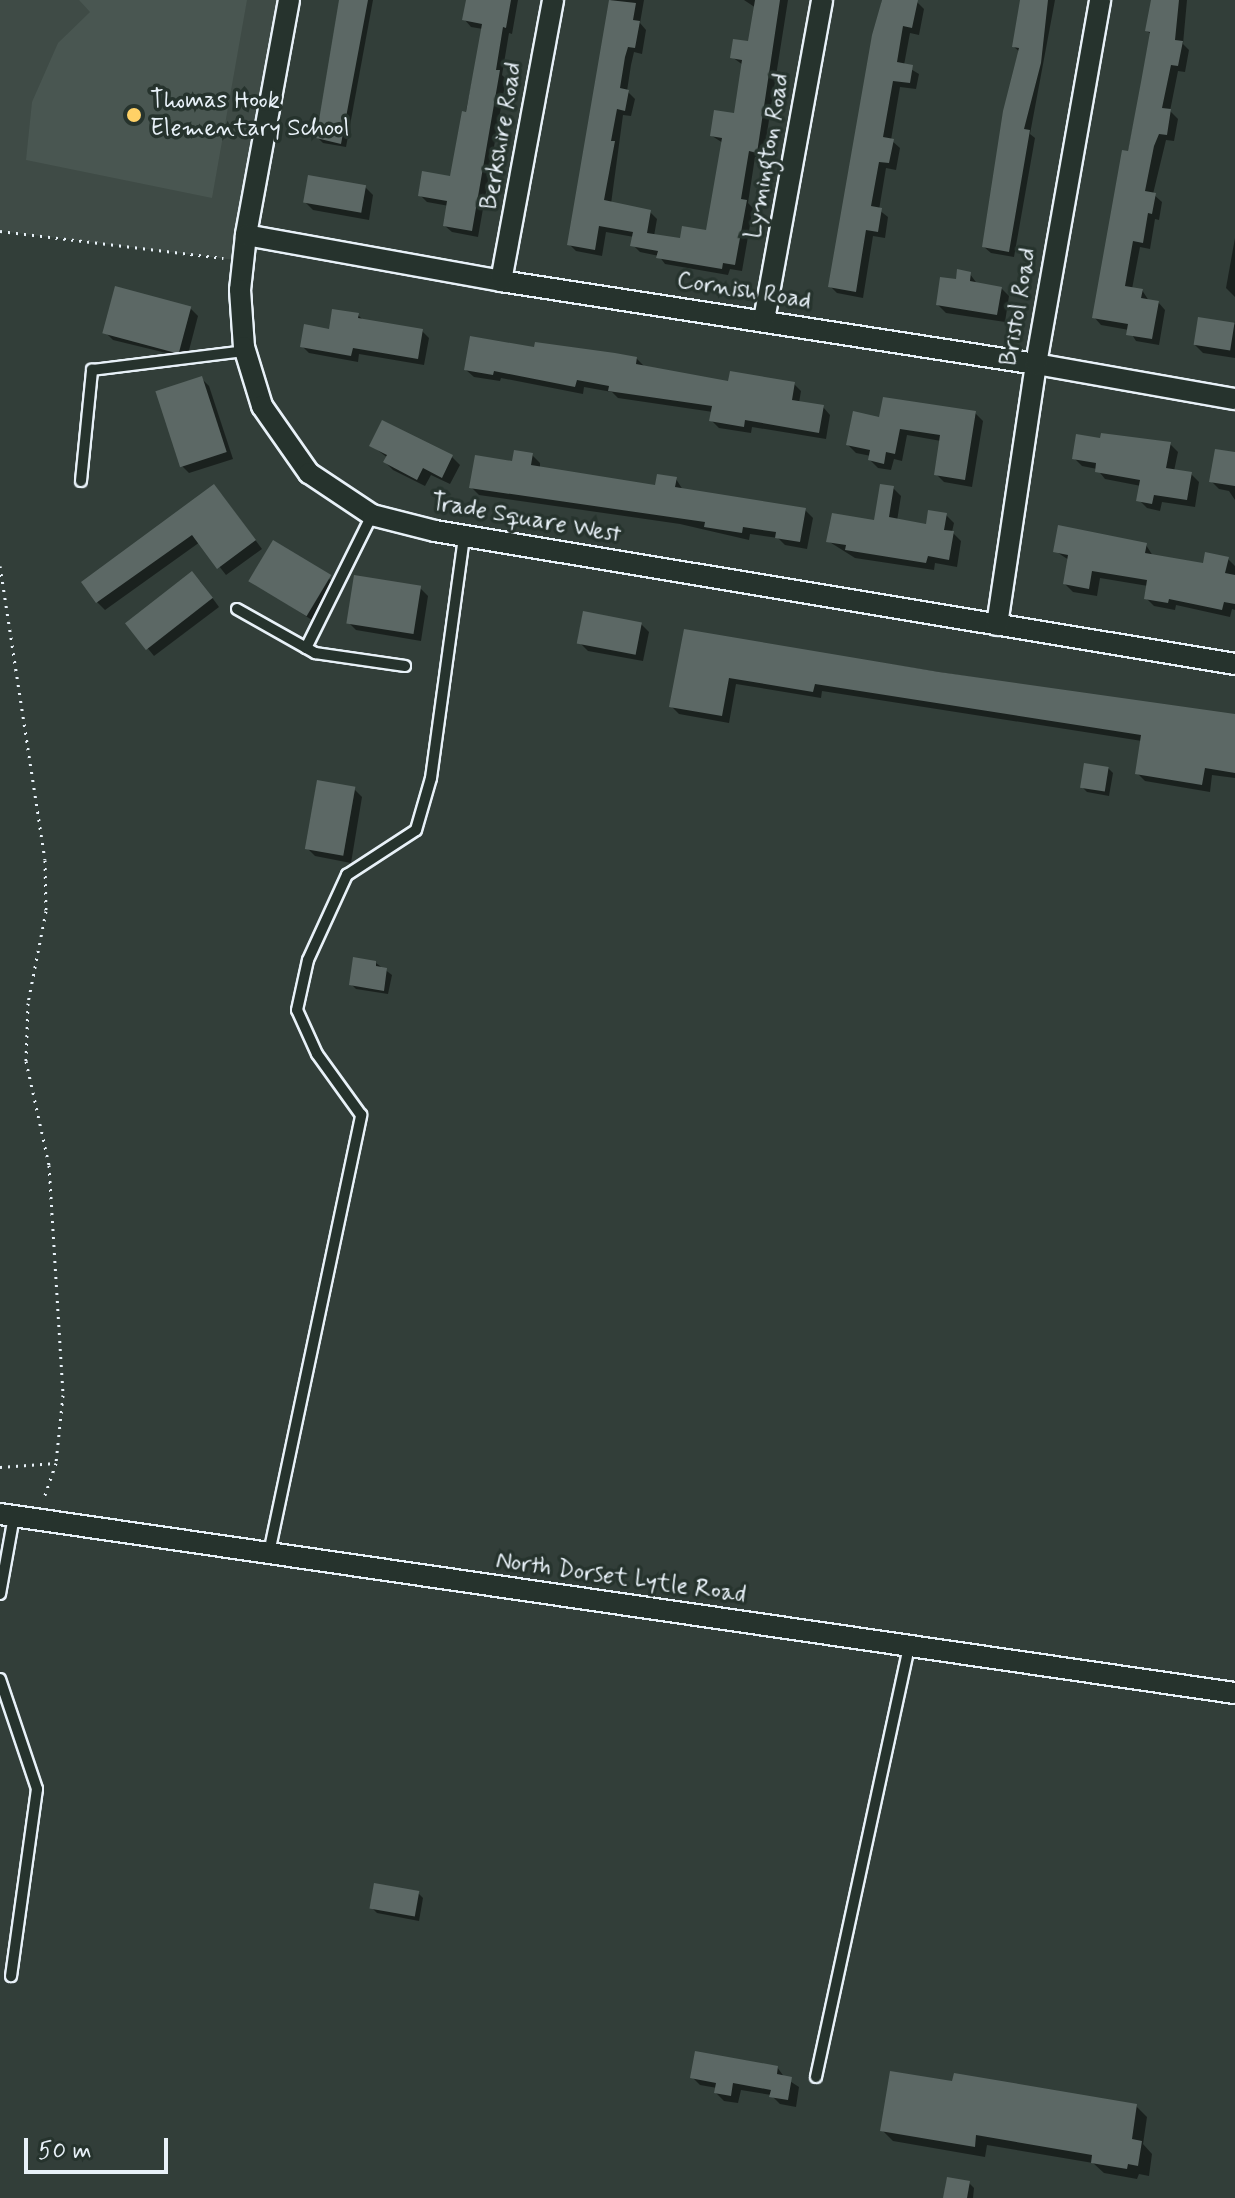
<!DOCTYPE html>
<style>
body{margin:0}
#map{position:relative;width:1235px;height:2198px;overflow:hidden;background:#323e39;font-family:Mynerve,sans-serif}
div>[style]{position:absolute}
.built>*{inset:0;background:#3f4b46}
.green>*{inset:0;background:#495651}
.shadow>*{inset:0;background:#0007;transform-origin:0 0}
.building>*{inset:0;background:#5c6865;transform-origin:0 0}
.path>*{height:3px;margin-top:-1.5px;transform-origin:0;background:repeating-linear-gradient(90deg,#e8f1f8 0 2px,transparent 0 8px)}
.roads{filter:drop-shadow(2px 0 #e8f1f8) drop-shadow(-2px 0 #e8f1f8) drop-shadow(0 2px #e8f1f8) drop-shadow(0 -2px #e8f1f8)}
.service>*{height:10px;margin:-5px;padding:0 5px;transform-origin:5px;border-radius:5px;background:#26332d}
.minor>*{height:20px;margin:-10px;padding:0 10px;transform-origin:10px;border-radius:10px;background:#26332d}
.dots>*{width:22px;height:22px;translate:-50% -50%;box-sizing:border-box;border:4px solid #26332d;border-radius:50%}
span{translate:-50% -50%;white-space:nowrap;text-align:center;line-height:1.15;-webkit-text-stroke:7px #26332d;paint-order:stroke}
.poi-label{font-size:24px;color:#e8f1f8}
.left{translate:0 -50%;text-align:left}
.street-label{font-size:24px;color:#e8f1f8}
.scale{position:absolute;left:24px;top:2138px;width:144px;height:36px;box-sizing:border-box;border:4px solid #e8f1f8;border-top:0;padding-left:10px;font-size:24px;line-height:28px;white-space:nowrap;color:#e8f1f8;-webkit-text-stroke:6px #26332d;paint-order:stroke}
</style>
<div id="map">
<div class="built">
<div style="clip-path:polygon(0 0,289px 0,243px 261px,0 231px)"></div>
</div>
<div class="green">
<div style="clip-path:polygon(79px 0,247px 0,212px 198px,26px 160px,32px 102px,58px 43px,90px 12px)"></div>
</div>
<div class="shadow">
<div style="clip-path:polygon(341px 0,373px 0,346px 147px,323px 143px,318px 138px)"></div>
<div style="clip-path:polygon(478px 0,518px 0,512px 34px,509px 33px,502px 75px,506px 79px,478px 237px,452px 232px,445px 226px,449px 206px,427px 202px,420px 195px,452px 178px,483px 29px,471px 27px,465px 20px)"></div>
<div style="clip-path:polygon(611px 0,644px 0,640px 23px,646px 30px,642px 54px,634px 52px,631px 65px,627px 91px,635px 99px,631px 116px,623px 115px,611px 204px,650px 212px,657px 219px,654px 236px,682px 241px,708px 233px,723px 143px,712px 136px,735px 115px,743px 65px,732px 57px,750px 44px,756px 8px,744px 0,788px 0,763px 158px,755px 157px,748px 203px,753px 208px,742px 271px,730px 269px,728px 275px,665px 264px,659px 256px,640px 252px,633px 245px,634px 237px,606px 232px,602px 256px,576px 251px,569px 244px)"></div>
<div style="clip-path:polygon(882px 0,915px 0,924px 9px,919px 35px,910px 33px,904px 65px,919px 74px,916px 89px,900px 87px,891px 140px,900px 148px,896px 170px,886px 168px,879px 210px,888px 217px,885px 238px,873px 236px,863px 298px,837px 293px,830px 286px)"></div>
<div style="clip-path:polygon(1022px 0,1055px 0,1030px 134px,1035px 138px,1014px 257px,991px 253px,984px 247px,1020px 52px,1014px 47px)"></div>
<div style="clip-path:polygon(1153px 0,1187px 0,1183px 44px,1189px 50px,1185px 72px,1178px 71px,1170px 111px,1178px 119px,1174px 141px,1166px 140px,1153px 194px,1162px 202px,1159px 220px,1155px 219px,1150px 249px,1140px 247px,1132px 289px,1142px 290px,1149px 301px,1158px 302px,1165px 310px,1159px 345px,1136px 341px,1129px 330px,1101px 325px,1094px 317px,1152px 35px,1147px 31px)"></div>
<div style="clip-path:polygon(365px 187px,373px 195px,369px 220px,313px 210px,305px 202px)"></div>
<div style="clip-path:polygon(1235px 238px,1235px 297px,1226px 288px)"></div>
<div style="clip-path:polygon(970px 274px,978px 285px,1001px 288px,1009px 296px,1005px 322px,946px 313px,938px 305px,957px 282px)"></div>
<div style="clip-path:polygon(190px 308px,198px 316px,187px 358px,113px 340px,105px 332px)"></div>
<div style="clip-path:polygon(358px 315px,364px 321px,422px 331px,429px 338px,424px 365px,359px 354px,358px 362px,309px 353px,302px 346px)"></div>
<div style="clip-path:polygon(1235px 321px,1235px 358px,1203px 353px,1195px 345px,1234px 325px)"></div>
<div style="clip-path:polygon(536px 350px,636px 358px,644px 366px,730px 383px,794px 384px,801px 391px,799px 403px,823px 407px,830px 415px,826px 439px,752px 427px,751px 433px,719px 428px,712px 421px,713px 412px,618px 398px,612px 392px,584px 387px,583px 394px,501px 378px,500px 381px,474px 377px,466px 370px)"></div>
<div style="clip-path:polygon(201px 378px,209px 386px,233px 459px,189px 473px,181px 465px)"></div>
<div style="clip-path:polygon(975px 413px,983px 421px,972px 487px,944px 482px,936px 474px,941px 441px,907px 435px,902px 461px,894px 459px,891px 470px,878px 468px,870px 460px,871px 456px,856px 453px,848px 445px,880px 419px)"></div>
<div style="clip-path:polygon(1170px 444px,1178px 452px,1174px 471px,1191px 474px,1199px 482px,1195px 507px,1162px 502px,1160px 511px,1147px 508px,1139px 500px,1141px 486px,1105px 479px,1097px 469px,1082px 466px,1074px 458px)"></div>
<div style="clip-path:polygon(372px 446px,452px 457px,460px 465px,450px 484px,431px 475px,425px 486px,393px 470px,385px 462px,388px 458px)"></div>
<div style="clip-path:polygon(532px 455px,540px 463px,540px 468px,657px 487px,676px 479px,683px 490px,805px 510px,813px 518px,807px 549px,785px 545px,778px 538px,750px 534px,749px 540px,680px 524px,479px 495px,471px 487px)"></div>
<div style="clip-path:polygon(1235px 455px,1235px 500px,1229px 491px,1219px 489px,1211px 481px)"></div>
<div style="clip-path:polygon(893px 488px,901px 496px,897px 521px,927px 526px,946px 515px,954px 523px,952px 532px,961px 541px,957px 567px,935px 563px,934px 570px,855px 558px,828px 541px,876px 522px)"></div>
<div style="clip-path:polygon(222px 495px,262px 549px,226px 575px,200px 542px,105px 610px,97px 602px)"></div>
<div style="left:274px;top:543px;width:77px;height:44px;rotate:33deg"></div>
<div style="clip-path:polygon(1146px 545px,1153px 556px,1205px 565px,1228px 559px,1235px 566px,1235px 610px,1232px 609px,1230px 617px,1176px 605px,1175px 610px,1154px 606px,1146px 598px,1148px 586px,1100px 578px,1097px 596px,1073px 592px,1065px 584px,1069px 560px,1055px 551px)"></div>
<div style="clip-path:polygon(200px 581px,219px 607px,154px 656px,127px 623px)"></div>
<div style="clip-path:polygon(420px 588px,428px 596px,421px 641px,356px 630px,348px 622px)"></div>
<div style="clip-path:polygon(641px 624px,649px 632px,643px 661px,588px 651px,580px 643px)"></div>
<div style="clip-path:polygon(685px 632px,1148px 705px,1235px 715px,1235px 778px,1212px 775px,1210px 792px,1145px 781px,1137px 773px,1142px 741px,822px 691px,821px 698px,736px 684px,729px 723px,679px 714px,671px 706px)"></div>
<div style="clip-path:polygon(1108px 768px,1113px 773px,1109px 796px,1087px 792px,1082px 787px)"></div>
<div style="clip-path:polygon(354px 789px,362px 797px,351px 863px,315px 856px,307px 848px)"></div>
<div style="clip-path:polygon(376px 963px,392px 975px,388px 994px,356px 989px,351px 984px)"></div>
<div style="clip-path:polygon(418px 1893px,423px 1898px,419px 1921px,377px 1913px,372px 1908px)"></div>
<div style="clip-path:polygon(777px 2067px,785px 2078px,799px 2087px,796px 2107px,780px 2104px,771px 2095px,741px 2090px,738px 2103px,724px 2101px,716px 2093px,717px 2088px,700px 2085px,692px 2077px)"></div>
<div style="clip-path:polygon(954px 2083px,1136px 2106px,1147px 2117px,1143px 2144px,1152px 2154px,1149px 2176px,1139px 2174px,1137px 2179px,1104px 2173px,1093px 2163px,987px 2145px,985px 2157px,893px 2141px,882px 2130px)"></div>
<div style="clip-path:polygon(969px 2183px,974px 2188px,973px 2198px,945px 2198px)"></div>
</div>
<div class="building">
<div style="clip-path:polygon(339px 0,368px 0,341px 144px,316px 138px)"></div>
<div style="clip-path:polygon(466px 0,511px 0,506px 28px,503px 27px,496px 70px,500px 70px,472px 231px,443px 226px,447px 201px,418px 196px,422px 171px,450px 176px,462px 111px,466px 112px,482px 24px,462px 20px)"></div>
<div style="clip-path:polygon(609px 0,636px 3px,633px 20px,640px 21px,635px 48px,628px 47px,625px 57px,620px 88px,629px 90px,625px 111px,617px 109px,611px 141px,615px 141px,604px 200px,651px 210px,647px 233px,680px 238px,682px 226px,706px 230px,722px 138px,710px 136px,714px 110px,734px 113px,742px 60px,730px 58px,733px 39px,748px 41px,755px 0,780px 0,757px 153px,749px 151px,741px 199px,747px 200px,735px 265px,723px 263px,722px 269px,656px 258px,658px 251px,630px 246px,633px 232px,599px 226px,595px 250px,567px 245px)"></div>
<div style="clip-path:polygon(882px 0,918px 0,912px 28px,903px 26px,897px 62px,913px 65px,910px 83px,893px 81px,883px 137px,894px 139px,889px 163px,879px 162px,871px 206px,882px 208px,878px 232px,866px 230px,856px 292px,828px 287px,872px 35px)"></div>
<div style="clip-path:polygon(1020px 0,1048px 0,1041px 63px,1024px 129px,1030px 130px,1009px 252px,982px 247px,1003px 111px,1019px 48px,1012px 47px)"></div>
<div style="clip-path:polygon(1151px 0,1179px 0,1175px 40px,1183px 41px,1178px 66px,1171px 65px,1162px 108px,1171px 109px,1167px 135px,1159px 134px,1154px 146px,1145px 191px,1156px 193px,1152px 214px,1148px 213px,1143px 243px,1133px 241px,1125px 286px,1143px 289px,1141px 298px,1159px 301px,1152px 339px,1126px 335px,1128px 324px,1092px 318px,1122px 150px,1128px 151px,1141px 82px,1150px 32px,1145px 31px)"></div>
<div style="left:308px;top:175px;width:59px;height:28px;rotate:10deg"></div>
<div style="clip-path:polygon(957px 269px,971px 272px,970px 281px,1002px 287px,997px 315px,936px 305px,940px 277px,956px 279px)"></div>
<div style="left:115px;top:286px;width:79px;height:49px;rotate:15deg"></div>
<div style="clip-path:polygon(332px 309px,359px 313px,358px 318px,423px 329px,418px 359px,353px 348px,351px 356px,300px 347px,304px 324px,329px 329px)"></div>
<div style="left:1198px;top:317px;width:37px;height:28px;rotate:9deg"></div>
<div style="clip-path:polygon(470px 336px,534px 347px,535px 342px,615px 353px,637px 357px,636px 364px,728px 381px,730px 371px,795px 382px,792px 400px,824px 405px,819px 433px,745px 420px,744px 427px,709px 421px,712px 406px,608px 391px,609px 386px,577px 380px,575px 387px,494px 371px,493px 375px,464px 370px)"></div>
<div style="left:202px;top:376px;width:80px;height:49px;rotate:72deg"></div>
<div style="clip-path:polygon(883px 397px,976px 411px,965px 480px,934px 475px,940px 435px,900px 429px,895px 454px,886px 452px,884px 464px,868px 460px,870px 450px,846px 445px,853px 411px,879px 417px)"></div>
<div style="clip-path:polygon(382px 420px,453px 455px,442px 478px,423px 468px,417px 480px,383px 462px,387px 455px,369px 446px)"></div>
<div style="clip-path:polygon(1101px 433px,1171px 442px,1166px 468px,1192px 472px,1187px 500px,1154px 495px,1152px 504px,1136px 501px,1140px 480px,1095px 472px,1096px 463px,1072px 459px,1076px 434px,1100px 438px)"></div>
<div style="clip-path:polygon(1215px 449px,1235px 452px,1235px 486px,1209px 482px)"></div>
<div style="clip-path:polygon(514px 450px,533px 453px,531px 465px,655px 485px,657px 474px,677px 477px,675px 487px,806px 508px,800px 542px,775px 538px,776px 532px,743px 527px,742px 533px,704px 527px,705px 522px,469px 488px,475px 455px,512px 461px)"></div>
<div style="clip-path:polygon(214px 484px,256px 540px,217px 569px,192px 535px,96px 603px,81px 582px)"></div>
<div style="clip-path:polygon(880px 484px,894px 486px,889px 517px,926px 524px,928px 510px,947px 513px,944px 530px,954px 531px,949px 560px,928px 556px,926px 563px,845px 550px,846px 545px,826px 542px,832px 513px,874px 520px)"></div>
<div style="clip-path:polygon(1058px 525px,1147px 543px,1145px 553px,1203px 563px,1205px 552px,1229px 557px,1225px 573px,1235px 575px,1235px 604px,1224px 602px,1222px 610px,1169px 599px,1168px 603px,1144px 599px,1147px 580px,1092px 571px,1089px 589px,1063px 584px,1068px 555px,1053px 552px)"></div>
<div style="left:273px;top:540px;width:68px;height:48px;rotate:31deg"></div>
<div style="left:192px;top:571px;width:34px;height:85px;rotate:52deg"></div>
<div style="left:354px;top:575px;width:68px;height:49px;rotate:9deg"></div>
<div style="left:583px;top:611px;width:60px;height:33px;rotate:11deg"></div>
<div style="clip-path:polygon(684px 629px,939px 672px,1235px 714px,1235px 773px,1205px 768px,1202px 785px,1135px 774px,1141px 735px,815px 684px,813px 692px,729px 678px,722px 716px,669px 707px)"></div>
<div style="left:1084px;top:763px;width:25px;height:25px;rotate:9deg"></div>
<div style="left:317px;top:780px;width:39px;height:70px;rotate:10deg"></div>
<div style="clip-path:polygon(353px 957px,376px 961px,376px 966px,387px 968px,384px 991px,349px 985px)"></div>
<div style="left:374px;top:1883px;width:46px;height:26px;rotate:10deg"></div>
<div style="clip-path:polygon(695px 2051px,778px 2066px,777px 2074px,792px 2077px,788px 2100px,769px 2097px,771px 2090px,733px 2083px,731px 2096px,714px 2093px,716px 2083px,690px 2078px)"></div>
<div style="clip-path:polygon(890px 2071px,952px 2081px,954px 2073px,1137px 2104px,1132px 2139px,1142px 2141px,1138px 2166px,1128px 2164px,1127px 2169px,1091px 2163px,1092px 2155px,976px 2135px,975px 2147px,880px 2131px)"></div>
<div style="clip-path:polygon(947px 2177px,970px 2181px,967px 2198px,943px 2198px)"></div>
</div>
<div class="path">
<div style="left:0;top:231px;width:225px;rotate:6.9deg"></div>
<div style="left:0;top:566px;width:297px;rotate:81.3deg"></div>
<div style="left:45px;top:860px;width:51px;rotate:88.9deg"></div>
<div style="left:46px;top:911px;width:94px;rotate:101.1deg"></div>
<div style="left:28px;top:1003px;width:58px;rotate:92deg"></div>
<div style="left:26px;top:1061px;width:107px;rotate:77.5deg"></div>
<div style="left:49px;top:1165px;width:230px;rotate:86.5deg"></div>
<div style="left:63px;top:1395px;width:68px;rotate:95.9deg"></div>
<div style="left:56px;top:1463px;width:39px;rotate:109deg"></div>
<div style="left:0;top:1467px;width:56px;rotate:-4.1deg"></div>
</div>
<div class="roads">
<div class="service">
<div style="left:81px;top:481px;width:112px;rotate:-84.3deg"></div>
<div style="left:92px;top:370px;width:154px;rotate:-7.1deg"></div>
<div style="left:237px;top:609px;width:90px;rotate:29.4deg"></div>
<div style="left:315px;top:653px;width:91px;rotate:8.2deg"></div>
<div style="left:306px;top:648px;width:148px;rotate:-63.6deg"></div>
<div style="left:269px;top:1553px;width:448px;rotate:-78.1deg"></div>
<div style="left:361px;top:1115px;width:75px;rotate:-125.8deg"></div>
<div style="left:317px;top:1054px;width:48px;rotate:-114.4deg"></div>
<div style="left:297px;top:1010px;width:51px;rotate:-77.6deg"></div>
<div style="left:308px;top:960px;width:94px;rotate:-65.4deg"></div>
<div style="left:347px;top:875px;width:82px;rotate:-33.1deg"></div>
<div style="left:416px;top:830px;width:54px;rotate:-73.9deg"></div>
<div style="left:431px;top:778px;width:244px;rotate:-82.2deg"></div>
<div style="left:0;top:1594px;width:79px;rotate:-79.8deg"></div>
<div style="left:0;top:1679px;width:116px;rotate:71.4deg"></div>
<div style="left:37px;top:1789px;width:189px;rotate:97.9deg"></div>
<div style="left:816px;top:2077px;width:441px;rotate:-77.8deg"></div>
</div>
<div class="minor">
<div style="left:289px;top:0;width:239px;rotate:100.4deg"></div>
<div style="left:246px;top:235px;width:55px;rotate:96.2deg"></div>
<div style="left:240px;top:290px;width:57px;rotate:86deg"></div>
<div style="left:244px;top:347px;width:62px;rotate:73deg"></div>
<div style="left:262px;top:406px;width:82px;rotate:55deg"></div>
<div style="left:309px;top:473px;width:76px;rotate:33.7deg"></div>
<div style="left:372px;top:515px;width:65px;rotate:14.3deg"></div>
<div style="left:435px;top:531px;width:811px;rotate:9.44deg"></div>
<div style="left:246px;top:235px;width:259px;rotate:10.2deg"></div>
<div style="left:501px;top:281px;width:541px;rotate:8.82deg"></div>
<div style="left:1036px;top:364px;width:202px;rotate:10deg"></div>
<div style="left:501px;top:281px;width:286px;rotate:-79.5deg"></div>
<div style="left:764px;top:320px;width:325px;rotate:-79.7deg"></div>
<div style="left:997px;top:625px;width:264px;rotate:-81.5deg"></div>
<div style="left:1036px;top:364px;width:370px;rotate:-80deg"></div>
<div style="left:0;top:1514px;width:1248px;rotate:8.25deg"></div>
</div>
</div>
<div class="dots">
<div style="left:134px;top:115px;background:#ffd166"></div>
</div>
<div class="poi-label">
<span class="left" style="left:150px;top:115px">Thomas Hook<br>Elementary School</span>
</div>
<div class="street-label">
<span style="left:502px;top:136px;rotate:-80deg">Berkshire Road</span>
<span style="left:768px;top:156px;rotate:-80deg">Lymington Road</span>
<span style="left:744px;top:291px;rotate:9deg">Cornish Road</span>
<span style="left:1019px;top:307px;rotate:-80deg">Bristol Road</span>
<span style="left:526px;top:519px;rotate:10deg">Trade Square West</span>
<span style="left:621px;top:1578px;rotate:8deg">North Dorset Lytle Road</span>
</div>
<div class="scale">50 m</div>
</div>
